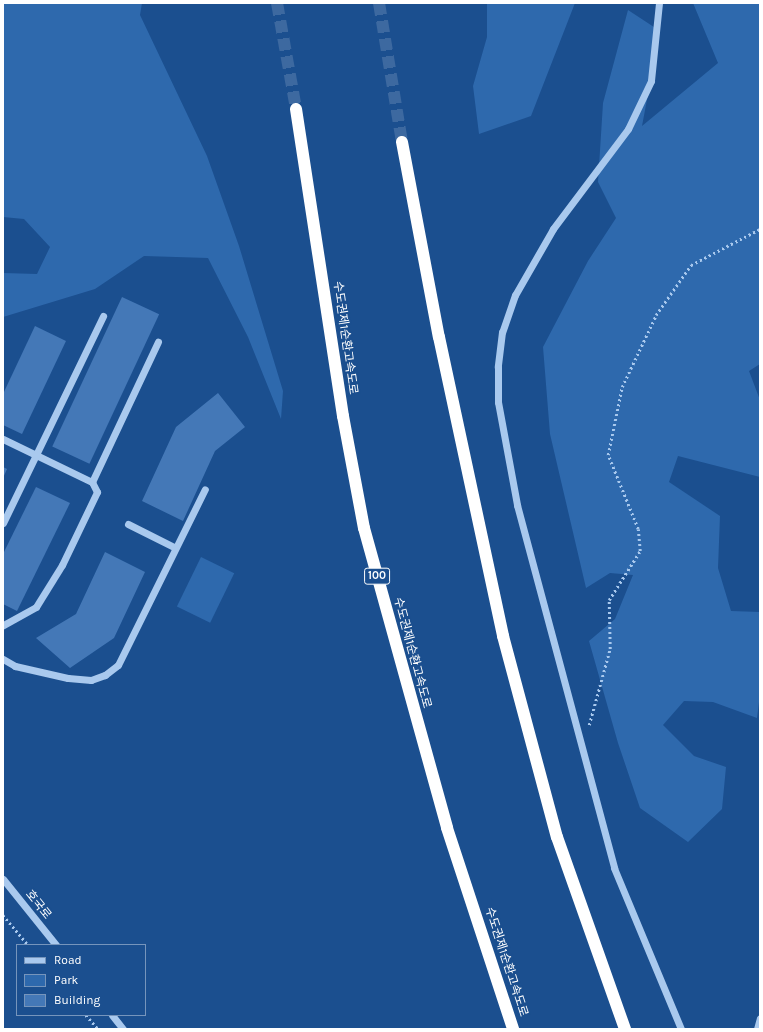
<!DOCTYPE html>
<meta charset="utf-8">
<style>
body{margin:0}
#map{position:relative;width:763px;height:1032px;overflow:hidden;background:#1b4f8f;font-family:Karla,"Noto Sans KR",sans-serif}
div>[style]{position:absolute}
.green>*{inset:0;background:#2e69ad;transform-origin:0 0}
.building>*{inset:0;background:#4478b7;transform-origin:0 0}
.highway-tunnel>*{height:12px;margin-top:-6px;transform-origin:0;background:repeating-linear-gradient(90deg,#3d69a0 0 12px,transparent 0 18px)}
.path>*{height:2.5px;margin-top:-1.25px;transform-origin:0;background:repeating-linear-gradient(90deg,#a9c9ee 0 2px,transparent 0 5px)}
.minor>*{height:7px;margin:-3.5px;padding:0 3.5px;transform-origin:3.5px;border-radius:3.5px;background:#a9c9ee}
.highway>*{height:12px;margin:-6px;padding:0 6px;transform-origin:6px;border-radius:6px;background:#fff}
span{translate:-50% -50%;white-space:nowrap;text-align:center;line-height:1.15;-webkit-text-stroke:3.5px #1b4f8f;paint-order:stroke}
.shield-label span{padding:1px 3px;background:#1b4f8f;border:1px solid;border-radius:3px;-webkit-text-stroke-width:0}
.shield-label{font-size:11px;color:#fff;font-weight:700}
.street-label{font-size:12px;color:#fff}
.frame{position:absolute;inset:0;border:4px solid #fff;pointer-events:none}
.legend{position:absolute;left:16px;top:944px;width:130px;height:72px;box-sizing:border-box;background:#1b4f8f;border:1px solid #7695bc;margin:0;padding:5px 7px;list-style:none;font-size:12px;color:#fff}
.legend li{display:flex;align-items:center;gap:8px;height:20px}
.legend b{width:20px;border:1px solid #7695bc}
</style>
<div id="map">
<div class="green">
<div style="clip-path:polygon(3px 3px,142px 3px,140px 15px,207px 156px,239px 246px,283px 391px,281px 419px,248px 337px,208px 258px,144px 256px,95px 289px,3px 317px,3px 273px,37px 274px,50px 247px,24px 219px,3px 217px)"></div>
<div style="clip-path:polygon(487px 3px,575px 3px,531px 116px,479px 134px,473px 86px,487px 37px)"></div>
<div style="clip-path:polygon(693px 3px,760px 3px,760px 364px,749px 371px,760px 400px,760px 477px,678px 456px,669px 482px,720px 516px,718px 568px,731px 611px,760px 612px,760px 694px,757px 718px,713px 702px,684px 701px,663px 725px,694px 756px,726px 767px,722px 809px,688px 842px,640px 808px,618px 743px,589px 641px,615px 619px,633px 575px,610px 573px,586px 588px,550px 434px,543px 347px,588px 261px,616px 218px,598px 182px,603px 103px,628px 10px,660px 31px,642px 126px,718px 63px)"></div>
<div style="left:201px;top:557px;width:37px;height:55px;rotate:26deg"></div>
</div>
<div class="building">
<div style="left:122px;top:297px;width:41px;height:165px;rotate:25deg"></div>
<div style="clip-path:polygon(35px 326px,66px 341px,22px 434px,3px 425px,3px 394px)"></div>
<div style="clip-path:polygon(218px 393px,245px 427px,215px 451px,183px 521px,142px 501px,176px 427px)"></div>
<div style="clip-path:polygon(3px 467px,7px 469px,3px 478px)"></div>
<div style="clip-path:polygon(36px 487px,70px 503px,17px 611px,3px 604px,3px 554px)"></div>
<div style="clip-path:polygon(105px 552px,145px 572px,114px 638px,70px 668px,36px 638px,76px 614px)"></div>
</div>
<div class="highway-tunnel">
<div style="left:277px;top:3px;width:108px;rotate:79.8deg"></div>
<div style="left:379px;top:3px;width:141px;rotate:80.6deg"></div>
</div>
<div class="path">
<div style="left:589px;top:725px;width:79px;rotate:-74.6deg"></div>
<div style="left:610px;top:649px;width:49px;rotate:-91.2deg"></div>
<div style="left:609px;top:600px;width:58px;rotate:-57.7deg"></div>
<div style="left:640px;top:551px;width:22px;rotate:-95deg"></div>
<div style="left:638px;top:529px;width:80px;rotate:-112.1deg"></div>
<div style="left:608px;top:455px;width:69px;rotate:-78.4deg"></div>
<div style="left:622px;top:387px;width:80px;rotate:-64.7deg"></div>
<div style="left:656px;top:315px;width:61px;rotate:-55deg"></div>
<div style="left:691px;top:265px;width:78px;rotate:-27.6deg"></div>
<div style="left:3px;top:915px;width:39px;rotate:50deg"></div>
<div style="left:86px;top:1015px;width:18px;rotate:49deg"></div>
</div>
<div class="minor">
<div style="left:659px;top:3px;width:78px;rotate:95.9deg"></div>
<div style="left:651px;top:81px;width:53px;rotate:115.6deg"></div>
<div style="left:628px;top:129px;width:125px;rotate:126.9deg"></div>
<div style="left:553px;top:229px;width:76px;rotate:119.9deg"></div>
<div style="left:515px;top:295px;width:39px;rotate:109deg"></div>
<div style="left:502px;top:332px;width:35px;rotate:97deg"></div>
<div style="left:498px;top:367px;width:35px;rotate:90deg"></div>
<div style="left:498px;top:402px;width:105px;rotate:79.5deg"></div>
<div style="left:517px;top:505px;width:376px;rotate:75deg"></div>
<div style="left:614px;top:868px;width:174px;rotate:67.4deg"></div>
<div style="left:3px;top:439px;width:99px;rotate:25.8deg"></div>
<div style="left:92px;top:482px;width:11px;rotate:63deg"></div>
<div style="left:97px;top:492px;width:81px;rotate:115.6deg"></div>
<div style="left:62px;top:565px;width:49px;rotate:121.8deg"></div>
<div style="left:36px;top:607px;width:38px;rotate:151deg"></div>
<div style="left:92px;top:482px;width:155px;rotate:-64.8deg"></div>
<div style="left:3px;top:523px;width:230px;rotate:-64.2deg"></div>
<div style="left:128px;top:524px;width:51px;rotate:26.6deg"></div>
<div style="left:3px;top:659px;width:14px;rotate:30deg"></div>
<div style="left:15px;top:666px;width:54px;rotate:12.8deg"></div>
<div style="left:68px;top:678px;width:23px;rotate:5deg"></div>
<div style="left:91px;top:680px;width:15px;rotate:-20deg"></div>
<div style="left:105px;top:675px;width:16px;rotate:-38deg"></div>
<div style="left:118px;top:665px;width:196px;rotate:-63.7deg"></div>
<div style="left:3px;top:879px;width:85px;rotate:51.2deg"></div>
<div style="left:112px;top:1015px;width:18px;rotate:52deg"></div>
<div style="left:757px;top:1029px;width:11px;rotate:-75deg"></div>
</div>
<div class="highway">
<div style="left:296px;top:109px;width:311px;rotate:81.3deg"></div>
<div style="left:343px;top:416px;width:114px;rotate:79.4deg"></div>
<div style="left:364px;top:528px;width:311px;rotate:74.5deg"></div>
<div style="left:447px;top:828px;width:212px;rotate:71.8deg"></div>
<div style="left:402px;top:142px;width:198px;rotate:79.3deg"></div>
<div style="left:439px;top:337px;width:306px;rotate:77.9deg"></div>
<div style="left:503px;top:636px;width:208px;rotate:75deg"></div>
<div style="left:557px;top:837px;width:204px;rotate:70.5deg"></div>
</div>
<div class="shield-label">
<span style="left:377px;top:576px">100</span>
</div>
<div class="street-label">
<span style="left:345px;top:338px;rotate:82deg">수도권제1순환고속도로</span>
<span style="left:412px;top:653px;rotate:75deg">수도권제1순환고속도로</span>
<span style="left:38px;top:905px;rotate:51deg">호국로</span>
<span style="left:506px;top:962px;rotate:72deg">수도권제1순환고속도로</span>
</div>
<div class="frame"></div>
<ul class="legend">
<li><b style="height:5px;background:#a9c9ee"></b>Road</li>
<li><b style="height:11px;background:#2e69ad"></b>Park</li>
<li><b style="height:11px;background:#4478b7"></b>Building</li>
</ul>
</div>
